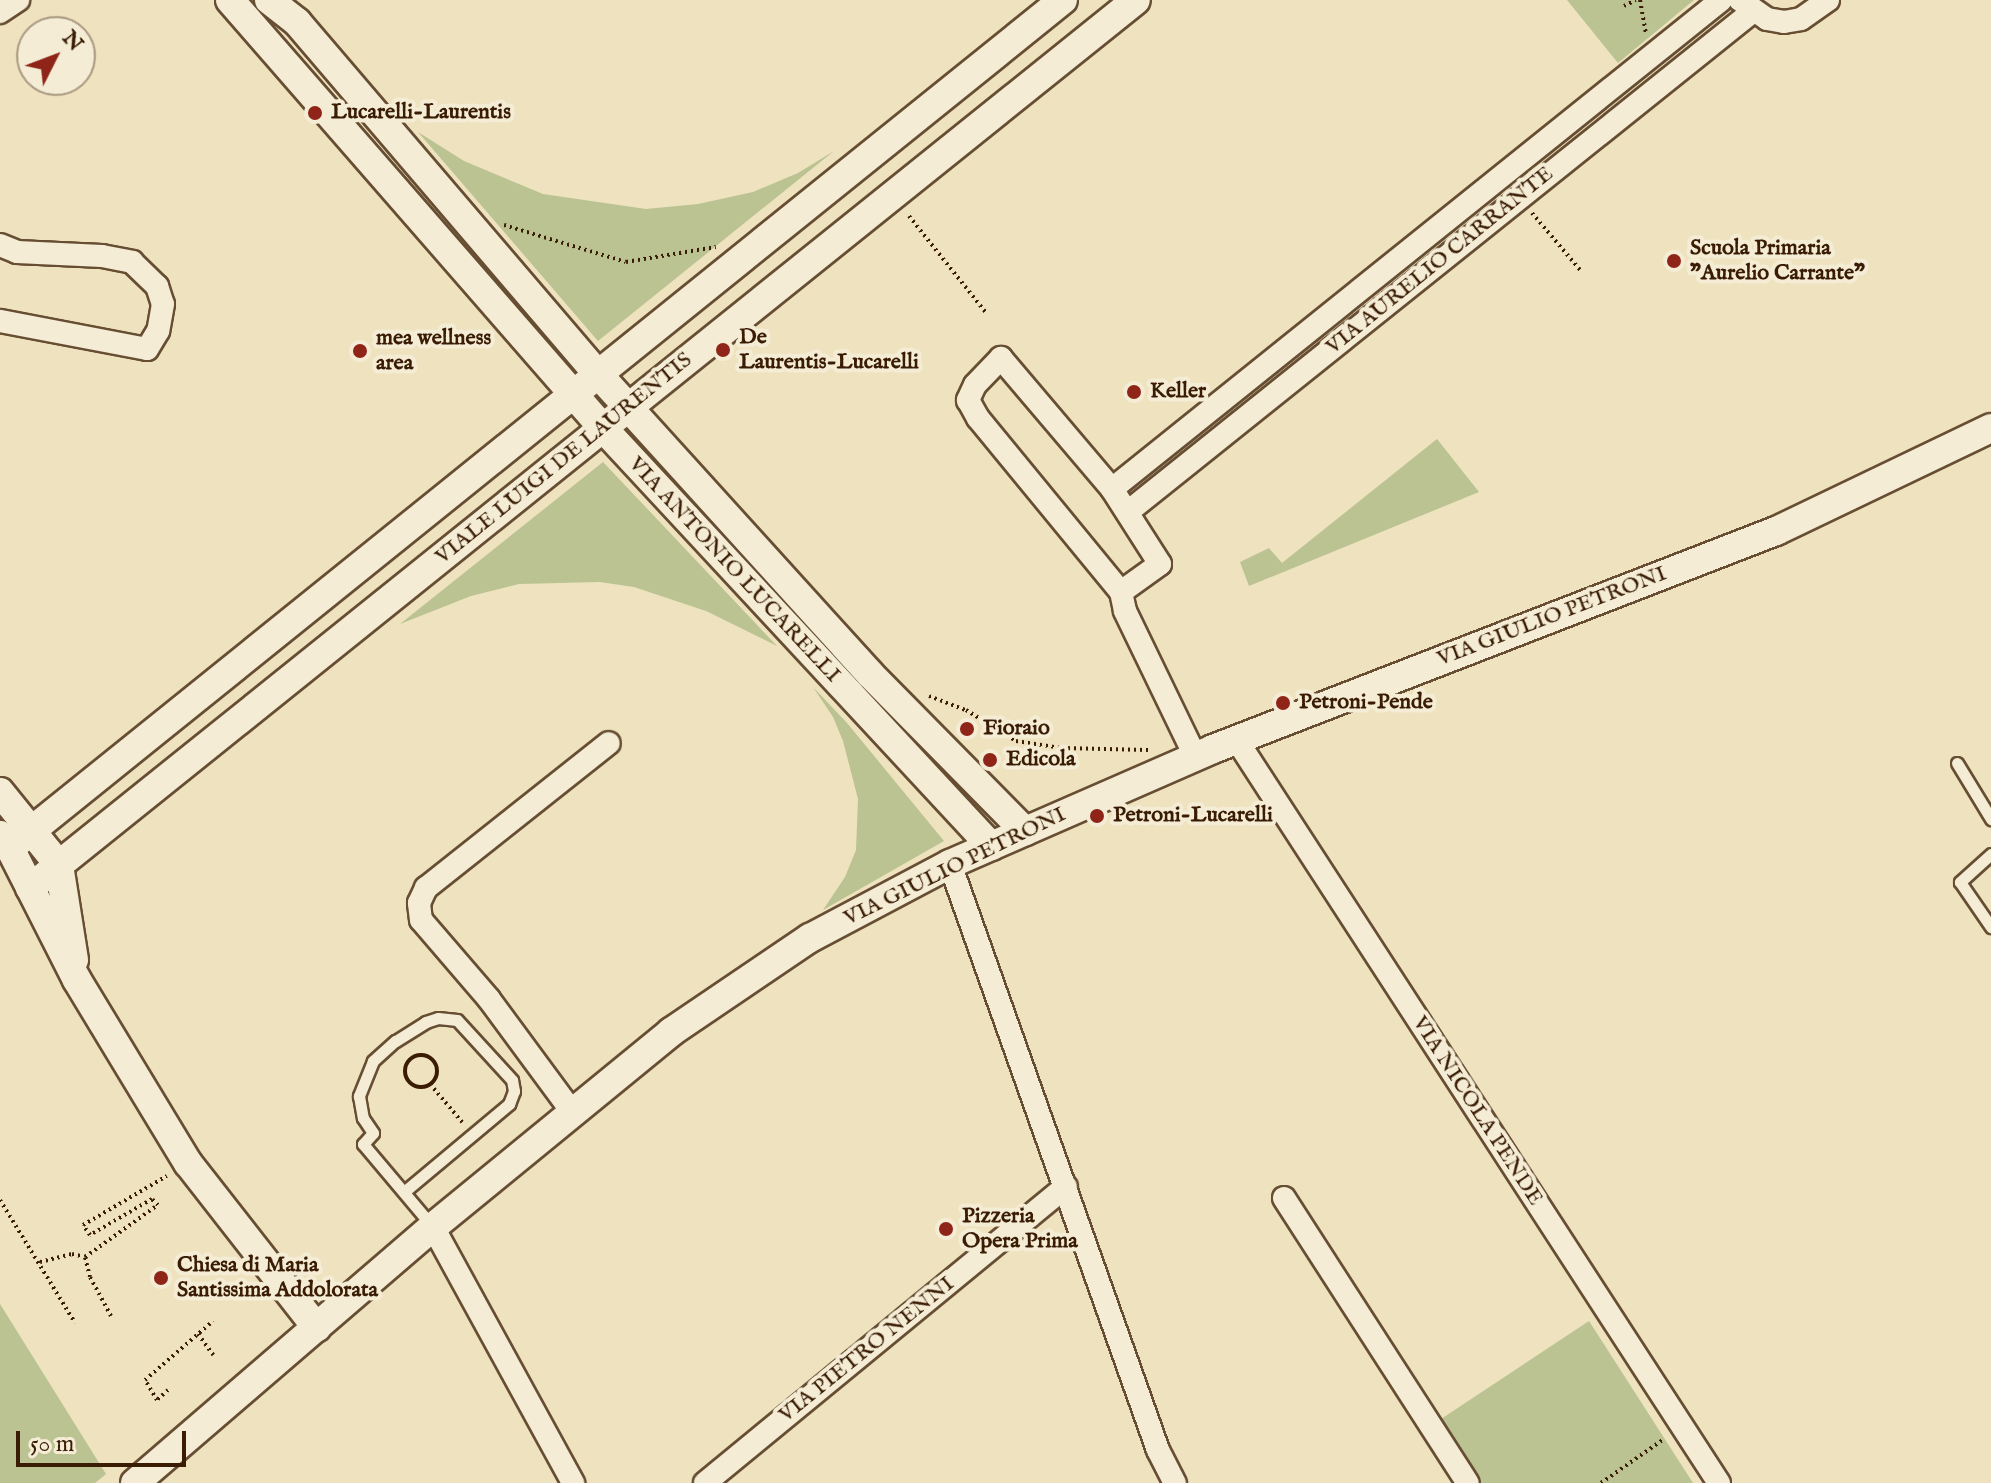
<!DOCTYPE html>
<style>
body{margin:0}
#map{position:relative;width:1991px;height:1483px;overflow:hidden;background:#eee2bf;font-family:"IM FELL English",serif}
div>[style]{position:absolute}
.green>*{inset:0;background:#bac391}
.path>*{height:4px;margin-top:-2px;transform-origin:0;background:repeating-linear-gradient(90deg,#3a1c04 0 2px,transparent 0 6px)}
.path>.ring{margin:-2px;padding:0;box-sizing:content-box;background:none;border:4px solid #3a1c04;border-radius:50%}
.roads{filter:drop-shadow(2px 0 #674e33) drop-shadow(-2px 0 #674e33) drop-shadow(0 2px #674e33) drop-shadow(0 -2px #674e33)}
.service>*{height:11px;margin:-5.5px;padding:0 5.5px;transform-origin:5.5px;border-radius:5.5px;background:#f4ecd5}
.minor>*{height:22px;margin:-11px;padding:0 11px;transform-origin:11px;border-radius:11px;background:#f4ecd5}
.tertiary>*{height:28px;margin:-14px;padding:0 14px;transform-origin:14px;border-radius:14px;background:#f4ecd5}
.dots>*{width:22px;height:22px;translate:-50% -50%;box-sizing:border-box;border:4px solid #f4ecd5;border-radius:50%}
span{translate:-50% -50%;white-space:nowrap;text-align:center;line-height:1.15;-webkit-text-stroke:8px #f4ecd5;paint-order:stroke}
.poi-label{font-size:22px;color:#3a1c04;font-weight:700}
.left{translate:0 -50%;text-align:left}
.street-label{font-size:22px;color:#3a1c04}
.north{position:absolute;left:16px;top:16px;width:80px;height:80px;box-sizing:border-box;background:#f4ecd5;border:2px solid #aa9981;border-radius:50%;rotate:48deg;font-size:22px;font-weight:700;line-height:32px;text-align:center;color:#3a1c04}
.north::after{content:'';display:block;margin:auto;width:28px;height:36px;background:#8f2418;clip-path:polygon(50% 0,100% 100%,50% 72%,0 100%)}
.scale{position:absolute;left:16px;top:1431px;width:170px;height:36px;box-sizing:border-box;border:4px solid #3a1c04;border-top:0;padding-left:10px;font-size:24px;line-height:28px;white-space:nowrap;color:#3a1c04;-webkit-text-stroke:6px #f4ecd5;paint-order:stroke}
</style>
<div id="map">
<div class="green">
<div style="clip-path:polygon(1567px 0,1694px 0,1618px 63px)"></div>
<div style="clip-path:polygon(418px 132px,464px 161px,543px 194px,646px 209px,698px 204px,753px 192px,798px 173px,834px 151px,598px 341px)"></div>
<div style="clip-path:polygon(1437px 439px,1479px 492px,1249px 586px,1240px 562px,1269px 548px,1282px 563px)"></div>
<div style="clip-path:polygon(603px 462px,777px 646px,706px 611px,634px 587px,600px 582px,519px 584px,471px 596px,400px 624px)"></div>
<div style="clip-path:polygon(813px 687px,847px 723px,944px 841px,823px 910px,845px 877px,856px 850px,858px 799px,843px 741px,833px 717px)"></div>
<div style="clip-path:polygon(0 1304px,106px 1474px,95px 1483px,0 1483px)"></div>
<div style="clip-path:polygon(1589px 1321px,1693px 1483px,1478px 1483px,1438px 1421px)"></div>
</div>
<div class="path">
<div style="left:1640px;top:0;width:34px;rotate:80deg"></div>
<div style="left:1624px;top:6px;width:13px;rotate:-27deg"></div>
<div style="left:1532px;top:213px;width:76px;rotate:49.8deg"></div>
<div style="left:909px;top:216px;width:125px;rotate:51.5deg"></div>
<div style="left:504px;top:225px;width:127px;rotate:16.9deg"></div>
<div style="left:626px;top:262px;width:91px;rotate:-9.5deg"></div>
<div style="left:929px;top:696px;width:40px;rotate:21deg"></div>
<div style="left:966px;top:710px;width:59px;rotate:31.8deg"></div>
<div style="left:1016px;top:741px;width:47px;rotate:8.7deg"></div>
<div style="left:1062px;top:748px;width:86px;rotate:1.3deg"></div>
<div class="ring" style="left:405px;top:1055px;width:28px;height:28px"></div>
<div style="left:430px;top:1084px;width:50px;rotate:49.9deg"></div>
<div style="left:0;top:1200px;width:144px;rotate:58.6deg"></div>
<div style="left:40px;top:1262px;width:33px;rotate:-14deg"></div>
<div style="left:72px;top:1254px;width:13px;rotate:13deg"></div>
<div style="left:111px;top:1316px;width:44px;rotate:-118.3deg"></div>
<div style="left:90px;top:1277px;width:21px;rotate:-104deg"></div>
<div style="left:85px;top:1257px;width:90px;rotate:-35.5deg"></div>
<div style="left:158px;top:1205px;width:8px;rotate:-135deg"></div>
<div style="left:152px;top:1199px;width:72px;rotate:149.9deg"></div>
<div style="left:90px;top:1235px;width:12px;rotate:-125deg"></div>
<div style="left:83px;top:1225px;width:97px;rotate:-30.3deg"></div>
<div style="left:198px;top:1334px;width:26px;rotate:54deg"></div>
<div style="left:168px;top:1390px;width:15px;rotate:138deg"></div>
<div style="left:157px;top:1400px;width:23px;rotate:-121deg"></div>
<div style="left:145px;top:1380px;width:90px;rotate:-40.9deg"></div>
<div style="left:1601px;top:1483px;width:77px;rotate:-34.9deg"></div>
</div>
<div class="roads">
<div class="service">
<div style="left:1957px;top:763px;width:66px;rotate:58.7deg"></div>
<div style="left:1991px;top:854px;width:42px;rotate:137.9deg"></div>
<div style="left:1960px;top:882px;width:55px;rotate:55.4deg"></div>
<div style="left:405px;top:1191px;width:136px;rotate:-39.9deg"></div>
<div style="left:509px;top:1104px;width:14px;rotate:-69deg"></div>
<div style="left:514px;top:1091px;width:11px;rotate:-100deg"></div>
<div style="left:512px;top:1080px;width:81px;rotate:-132.5deg"></div>
<div style="left:457px;top:1020px;width:19px;rotate:-174deg"></div>
<div style="left:438px;top:1018px;width:13px;rotate:162deg"></div>
<div style="left:426px;top:1022px;width:36px;rotate:148deg"></div>
<div style="left:395px;top:1041px;width:30px;rotate:138deg"></div>
<div style="left:373px;top:1061px;width:38px;rotate:112deg"></div>
<div style="left:359px;top:1096px;width:22px;rotate:80deg"></div>
<div style="left:363px;top:1118px;width:18px;rotate:56deg"></div>
<div style="left:373px;top:1133px;width:15px;rotate:132deg"></div>
<div style="left:363px;top:1144px;width:109px;rotate:49.9deg"></div>
</div>
<div class="minor">
<div style="left:1740px;top:0;width:33px;rotate:35deg"></div>
<div style="left:1767px;top:19px;width:17px;rotate:10deg"></div>
<div style="left:1784px;top:22px;width:17px;rotate:-10deg"></div>
<div style="left:1801px;top:19px;width:33px;rotate:-35deg"></div>
<div style="left:0;top:12px;width:22px;rotate:-34deg"></div>
<div style="left:0;top:245px;width:18px;rotate:22deg"></div>
<div style="left:17px;top:252px;width:85px;rotate:2.7deg"></div>
<div style="left:102px;top:256px;width:31px;rotate:11deg"></div>
<div style="left:132px;top:262px;width:35px;rotate:44deg"></div>
<div style="left:157px;top:286px;width:19px;rotate:72deg"></div>
<div style="left:163px;top:304px;width:27px;rotate:100deg"></div>
<div style="left:158px;top:331px;width:21px;rotate:121deg"></div>
<div style="left:147px;top:349px;width:150px;rotate:-169.2deg"></div>
<div style="left:1112px;top:489px;width:781px;rotate:-38.76deg"></div>
<div style="left:1129px;top:511px;width:798px;rotate:-38.69deg"></div>
<div style="left:1121px;top:592px;width:48px;rotate:-35.7deg"></div>
<div style="left:1160px;top:564px;width:89px;rotate:-122.6deg"></div>
<div style="left:1112px;top:489px;width:172px;rotate:-130.3deg"></div>
<div style="left:1001px;top:358px;width:37px;rotate:134deg"></div>
<div style="left:975px;top:385px;width:17px;rotate:115deg"></div>
<div style="left:968px;top:400px;width:21px;rotate:61deg"></div>
<div style="left:978px;top:418px;width:225px;rotate:50.6deg"></div>
<div style="left:1121px;top:592px;width:19px;rotate:78deg"></div>
<div style="left:1125px;top:611px;width:161px;rotate:64.2deg"></div>
<div style="left:1236px;top:739px;width:887px;rotate:57.01deg"></div>
<div style="left:950px;top:864px;width:622px;rotate:70.46deg"></div>
<div style="left:1158px;top:1450px;width:37px;rotate:63deg"></div>
<div style="left:573px;top:1113px;width:142px;rotate:-126.4deg"></div>
<div style="left:489px;top:999px;width:104px;rotate:-130.7deg"></div>
<div style="left:421px;top:920px;width:17px;rotate:-97deg"></div>
<div style="left:419px;top:903px;width:17px;rotate:-65deg"></div>
<div style="left:426px;top:888px;width:233px;rotate:-38.4deg"></div>
<div style="left:1284px;top:1198px;width:339px;rotate:57.2deg"></div>
<div style="left:433px;top:1227px;width:292px;rotate:61.3deg"></div>
<div style="left:705px;top:1483px;width:467px;rotate:-39.4deg"></div>
</div>
<div class="tertiary">
<div style="left:230px;top:0;width:566px;rotate:48.94deg"></div>
<div style="left:602px;top:427px;width:572px;rotate:47.13deg"></div>
<div style="left:269px;top:0;width:36px;rotate:38deg"></div>
<div style="left:297px;top:22px;width:463px;rotate:49.5deg"></div>
<div style="left:598px;top:374px;width:405px;rotate:47.8deg"></div>
<div style="left:870px;top:674px;width:221px;rotate:45.4deg"></div>
<div style="left:0;top:792px;width:94px;rotate:51.1deg"></div>
<div style="left:59px;top:865px;width:96px;rotate:81deg"></div>
<div style="left:0;top:835px;width:16px;rotate:52deg"></div>
<div style="left:10px;top:848px;width:148px;rotate:63.1deg"></div>
<div style="left:77px;top:980px;width:214px;rotate:58.8deg"></div>
<div style="left:188px;top:1163px;width:209px;rotate:52deg"></div>
<div style="left:10px;top:848px;width:1352px;rotate:-38.85deg"></div>
<div style="left:30px;top:888px;width:1418px;rotate:-38.76deg"></div>
<div style="left:135px;top:1483px;width:393px;rotate:-40.7deg"></div>
<div style="left:433px;top:1227px;width:308px;rotate:-39.3deg"></div>
<div style="left:671px;top:1032px;width:168px;rotate:-34.1deg"></div>
<div style="left:810px;top:938px;width:158px;rotate:-27.9deg"></div>
<div style="left:950px;top:864px;width:287px;rotate:-23.6deg"></div>
<div style="left:1213px;top:749px;width:604px;rotate:-21.17deg"></div>
<div style="left:1776px;top:531px;width:238px;rotate:-25.6deg"></div>
</div>
</div>
<div class="dots">
<div style="left:315px;top:113px;background:#8f2418"></div>
<div style="left:1674px;top:261px;background:#8f2418"></div>
<div style="left:723px;top:350px;background:#8f2418"></div>
<div style="left:360px;top:351px;background:#8f2418"></div>
<div style="left:1134px;top:392px;background:#8f2418"></div>
<div style="left:1283px;top:703px;background:#8f2418"></div>
<div style="left:967px;top:729px;background:#8f2418"></div>
<div style="left:990px;top:760px;background:#8f2418"></div>
<div style="left:1097px;top:816px;background:#8f2418"></div>
<div style="left:946px;top:1229px;background:#8f2418"></div>
<div style="left:161px;top:1278px;background:#8f2418"></div>
</div>
<div class="poi-label">
<span class="left" style="left:331px;top:113px">Lucarelli-Laurentis</span>
<span class="left" style="left:1690px;top:261px">Scuola Primaria<br>"Aurelio Carrante"</span>
<span class="left" style="left:739px;top:350px">De<br>Laurentis-Lucarelli</span>
<span class="left" style="left:376px;top:351px">mea wellness<br>area</span>
<span class="left" style="left:1150px;top:392px">Keller</span>
<span class="left" style="left:1299px;top:703px">Petroni-Pende</span>
<span class="left" style="left:983px;top:729px">Fioraio</span>
<span class="left" style="left:1006px;top:760px">Edicola</span>
<span class="left" style="left:1113px;top:816px">Petroni-Lucarelli</span>
<span class="left" style="left:962px;top:1229px">Pizzeria<br>Opera Prima</span>
<span class="left" style="left:177px;top:1278px">Chiesa di Maria<br>Santissima Addolorata</span>
</div>
<div class="street-label">
<span style="left:1440px;top:261px;rotate:-39deg">VIA AURELIO CARRANTE</span>
<span style="left:564px;top:459px;rotate:-39deg">VIALE LUIGI DE LAURENTIS</span>
<span style="left:734px;top:570px;rotate:47deg">VIA ANTONIO LUCARELLI</span>
<span style="left:1552px;top:617px;rotate:-21deg">VIA GIULIO PETRONI</span>
<span style="left:955px;top:867px;rotate:-26deg">VIA GIULIO PETRONI</span>
<span style="left:1477px;top:1111px;rotate:57deg">VIA NICOLA PENDE</span>
<span style="left:867px;top:1350px;rotate:-39deg">VIA PIETRO NENNI</span>
</div>
<div class="north">N</div>
<div class="scale">50 m</div>
</div>
